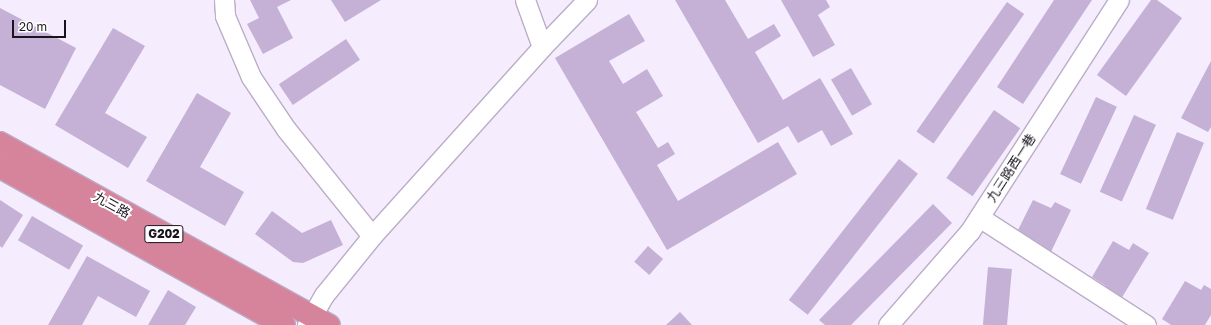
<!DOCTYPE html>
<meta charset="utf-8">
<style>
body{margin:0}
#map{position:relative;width:1211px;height:325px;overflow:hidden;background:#f5ecfd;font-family:"Golos Text","Noto Sans SC",sans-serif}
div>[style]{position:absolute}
.building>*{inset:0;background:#c5b0d6;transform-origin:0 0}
.roads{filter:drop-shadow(1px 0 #bcadc7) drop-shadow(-1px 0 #bcadc7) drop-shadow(0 1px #bcadc7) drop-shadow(0 -1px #bcadc7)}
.minor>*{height:19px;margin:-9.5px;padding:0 9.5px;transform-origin:9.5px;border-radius:9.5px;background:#fff}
.trunk>*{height:22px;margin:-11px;padding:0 11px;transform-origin:11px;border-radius:11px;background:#d6849c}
span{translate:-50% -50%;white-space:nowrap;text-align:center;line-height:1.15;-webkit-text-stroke:4px #fff;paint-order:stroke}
.shield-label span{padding:1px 3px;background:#fff;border:1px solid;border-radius:3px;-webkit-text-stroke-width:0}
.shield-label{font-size:12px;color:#18131d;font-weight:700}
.street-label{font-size:13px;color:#18131d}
.scale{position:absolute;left:12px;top:20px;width:54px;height:18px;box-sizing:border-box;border:2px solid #18131d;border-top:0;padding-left:5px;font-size:12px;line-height:14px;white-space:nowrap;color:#18131d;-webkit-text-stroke:3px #fff;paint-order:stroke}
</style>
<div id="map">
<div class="building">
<div style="clip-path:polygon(250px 0,291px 0,277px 7px,293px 38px,263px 54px,247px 24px,259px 18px)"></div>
<div style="clip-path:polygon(331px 0,381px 0,345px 22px)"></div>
<div style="clip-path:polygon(675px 0,725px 0,748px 39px,774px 24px,781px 36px,755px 52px,783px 100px,820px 78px,853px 134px,831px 146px,822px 130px,798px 143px,788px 126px,758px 143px)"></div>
<div style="clip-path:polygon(781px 0,826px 0,830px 7px,818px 15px,835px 45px,813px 57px)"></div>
<div style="clip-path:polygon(1054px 0,1092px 0,1023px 104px,997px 87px)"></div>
<div style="clip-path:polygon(1151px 0,1157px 0,1182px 18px,1126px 96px,1097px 75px)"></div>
<div style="left:1007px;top:2px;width:21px;height:158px;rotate:35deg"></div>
<div style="clip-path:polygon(0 8px,76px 48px,45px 109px,0 85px)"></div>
<div style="clip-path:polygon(629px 14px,645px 41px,609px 61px,623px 84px,647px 69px,663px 96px,636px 112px,658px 148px,668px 142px,675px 154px,657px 165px,678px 201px,778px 142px,797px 174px,667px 250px,555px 58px)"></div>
<div style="clip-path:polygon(113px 28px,145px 46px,105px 113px,147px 137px,128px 168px,55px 125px)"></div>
<div style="left:346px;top:39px;width:25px;height:81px;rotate:56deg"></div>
<div style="clip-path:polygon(1211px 61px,1211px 127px,1208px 132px,1181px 118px)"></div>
<div style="left:851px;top:68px;width:42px;height:23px;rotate:60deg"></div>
<div style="clip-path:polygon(197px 93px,231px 113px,200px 167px,244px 192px,225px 226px,146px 181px)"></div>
<div style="left:1096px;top:97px;width:23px;height:85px;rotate:25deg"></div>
<div style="left:994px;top:110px;width:32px;height:83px;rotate:35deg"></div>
<div style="left:1134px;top:115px;width:24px;height:84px;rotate:24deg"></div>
<div style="left:1177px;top:132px;width:29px;height:83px;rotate:22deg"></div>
<div style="left:899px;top:159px;width:24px;height:179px;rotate:38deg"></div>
<div style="clip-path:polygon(0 200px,23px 215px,2px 248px,0 246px)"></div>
<div style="clip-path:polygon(1033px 200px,1051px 208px,1055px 202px,1071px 210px,1049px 256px,1016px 234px)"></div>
<div style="clip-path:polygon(933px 204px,952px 223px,851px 325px,825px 325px,819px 320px)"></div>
<div style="clip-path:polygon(272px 211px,302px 233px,331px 220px,343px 245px,303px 263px,293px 262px,255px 234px)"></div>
<div style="left:32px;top:216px;width:59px;height:28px;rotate:30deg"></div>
<div style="clip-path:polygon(1113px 241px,1129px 250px,1133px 243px,1149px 253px,1121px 299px,1104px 290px,1106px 286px,1092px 277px)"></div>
<div style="left:648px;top:246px;width:20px;height:21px;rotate:41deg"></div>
<div style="clip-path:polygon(87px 256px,150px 291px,136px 317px,98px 296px,82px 325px,48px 325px)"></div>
<div style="left:988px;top:267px;width:24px;height:58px;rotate:5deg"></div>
<div style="clip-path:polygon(1185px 281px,1201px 290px,1204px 285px,1211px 289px,1211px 315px,1205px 325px,1171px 325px,1162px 319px)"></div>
<div style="clip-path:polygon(168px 290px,196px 307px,185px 325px,148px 325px)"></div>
<div style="clip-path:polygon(680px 312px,692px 325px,666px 325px)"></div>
</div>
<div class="roads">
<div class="minor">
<div style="left:224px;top:0;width:16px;rotate:86deg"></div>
<div style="left:225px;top:16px;width:66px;rotate:66.9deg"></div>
<div style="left:251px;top:77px;width:63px;rotate:56.1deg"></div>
<div style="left:286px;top:129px;width:137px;rotate:51.2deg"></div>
<div style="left:372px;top:236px;width:76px;rotate:129.1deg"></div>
<div style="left:324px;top:295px;width:34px;rotate:120deg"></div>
<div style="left:525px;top:0;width:50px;rotate:70.1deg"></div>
<div style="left:979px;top:217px;width:199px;rotate:32.9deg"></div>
<div style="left:372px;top:236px;width:254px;rotate:-48deg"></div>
<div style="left:542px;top:47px;width:65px;rotate:-46.2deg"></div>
<div style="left:888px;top:325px;width:125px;rotate:-48.9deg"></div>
<div style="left:970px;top:231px;width:275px;rotate:-57.2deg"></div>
</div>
<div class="trunk">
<div style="left:0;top:143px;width:376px;rotate:29deg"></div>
<div style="left:0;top:167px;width:325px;rotate:29.1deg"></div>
</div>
</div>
<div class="shield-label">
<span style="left:164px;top:234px">G202</span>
</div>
<div class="street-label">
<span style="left:1011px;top:168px;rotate:-57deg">九三路西一巷</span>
<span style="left:112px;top:205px;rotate:29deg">九三路</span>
</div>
<div class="scale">20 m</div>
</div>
